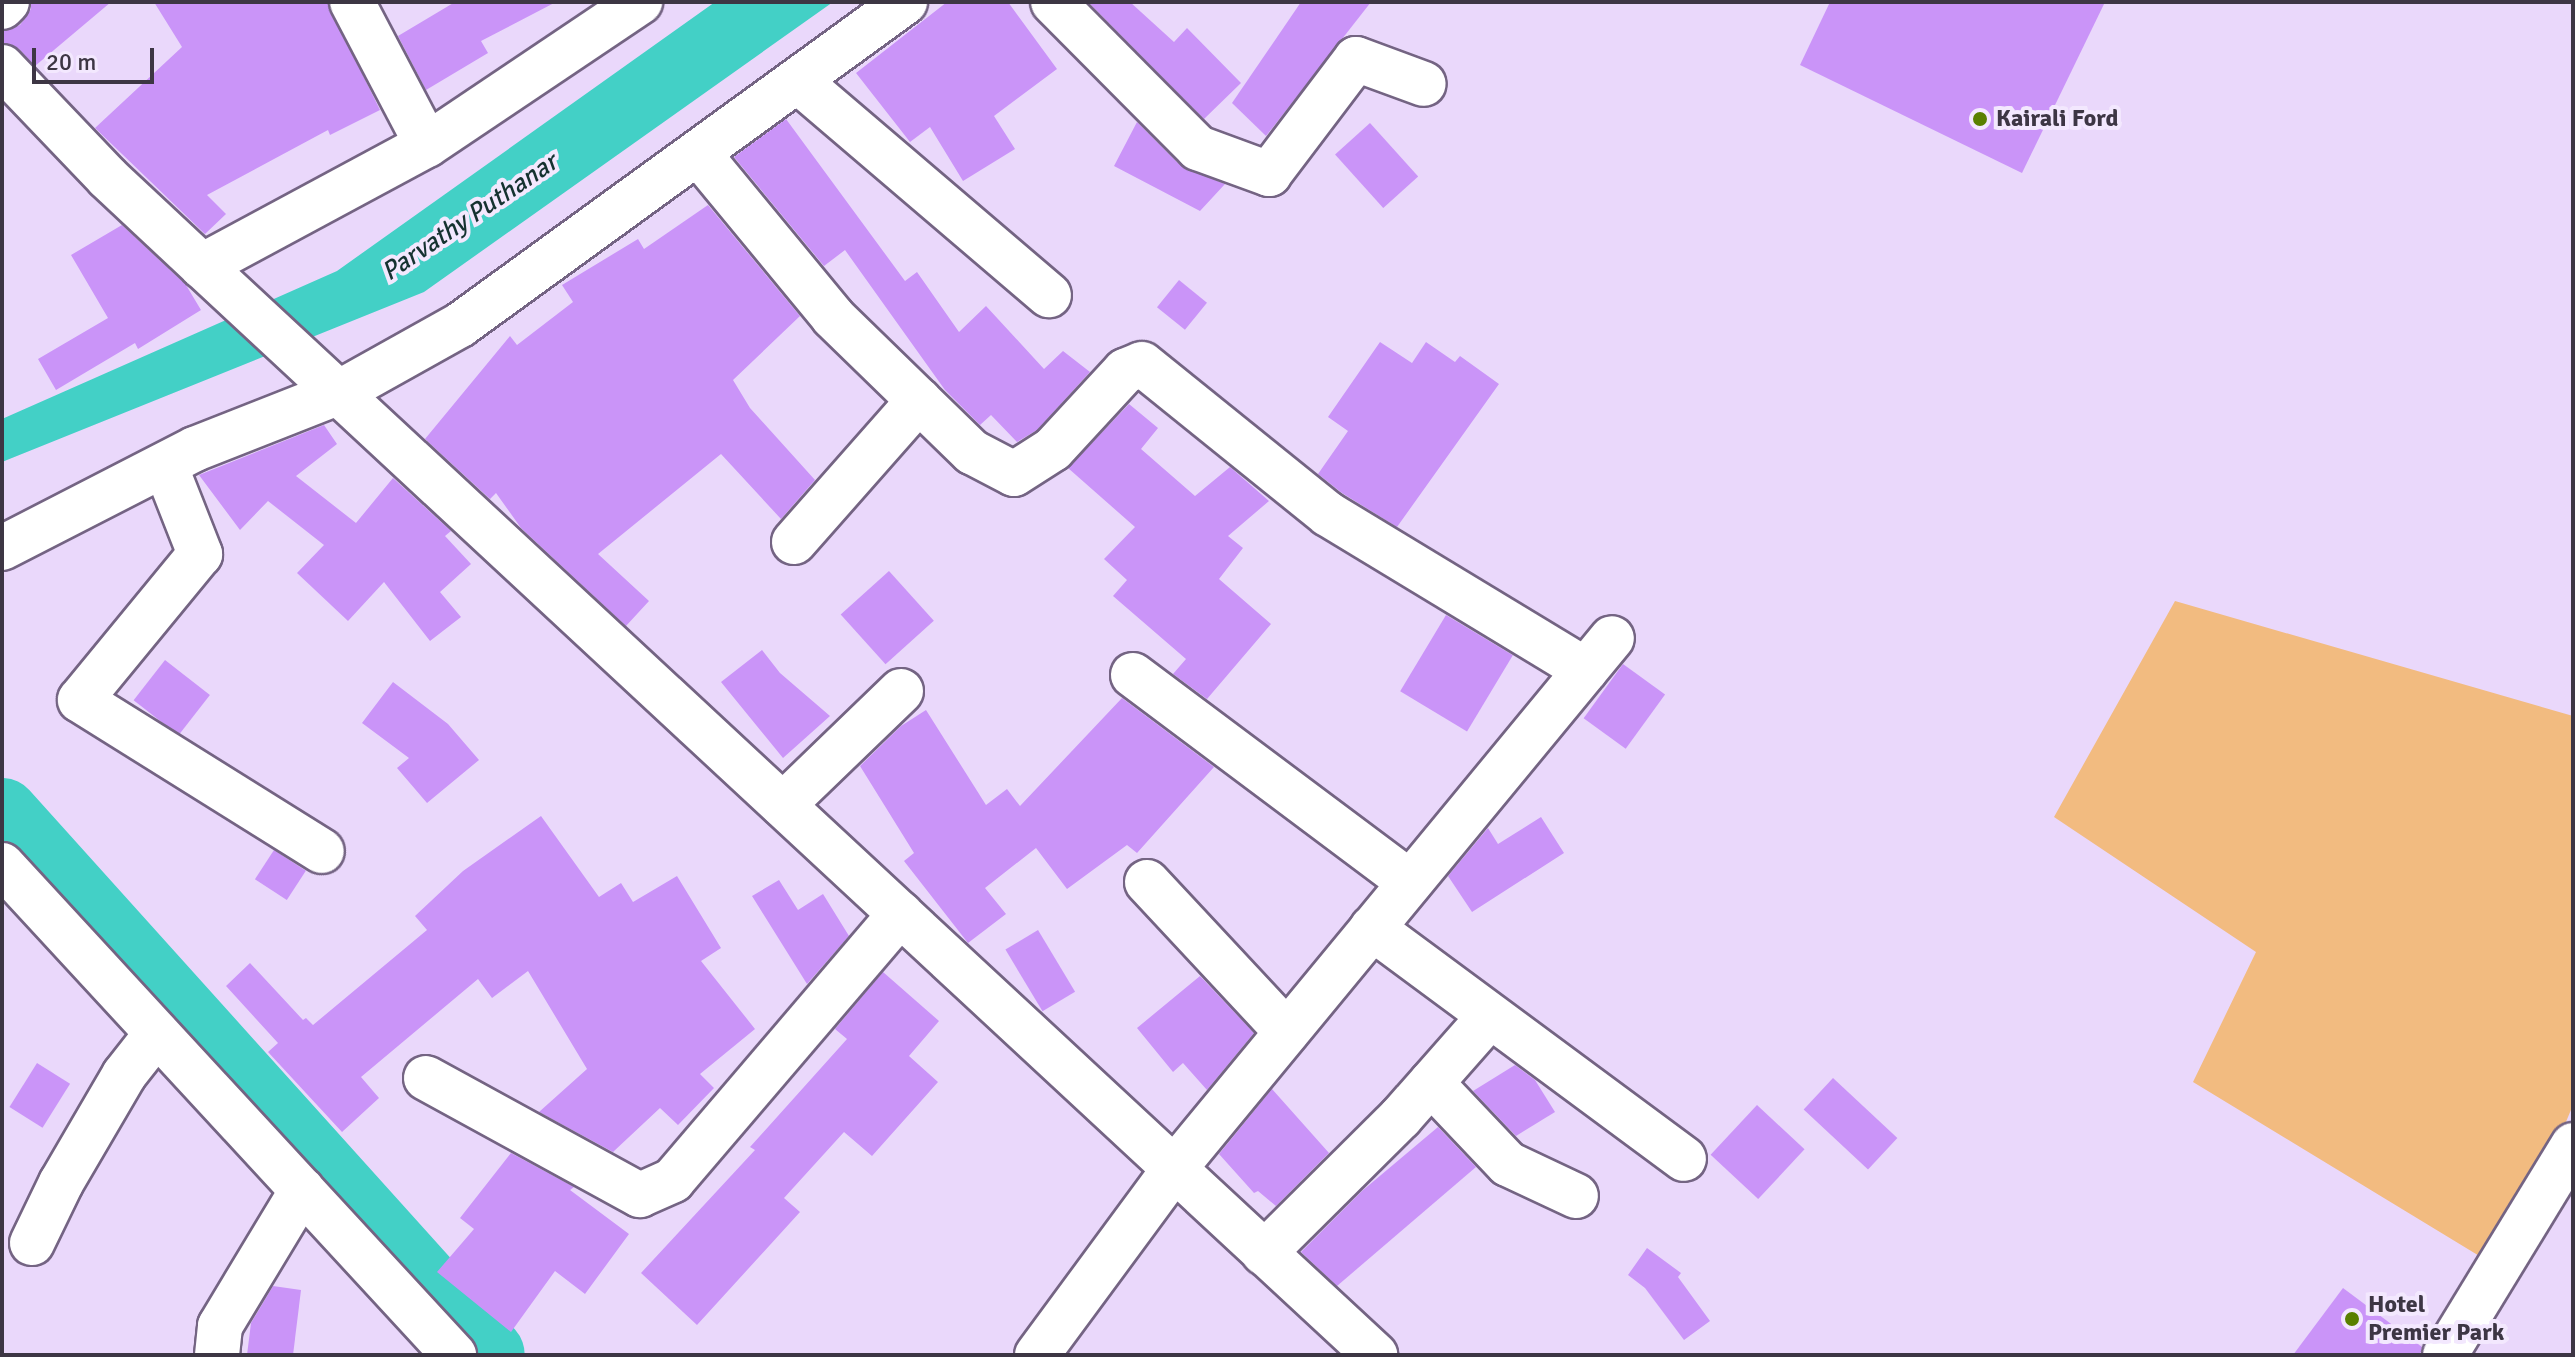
<!DOCTYPE html>
<style>
body{margin:0}
#map{position:relative;width:2575px;height:1357px;overflow:hidden;background:#ead8fb;font-family:Signika,sans-serif}
div>[style]{position:absolute}
.green>*{inset:0;background:#f2bb80}
.water>*{inset:0;background:#43d0c6}
.river>*{height:74px;margin:-37px;padding:0 37px;transform-origin:37px;border-radius:37px;background:#43d0c6}
.building>*{inset:0;background:#ca94f8;transform-origin:0 0}
.roads{filter:drop-shadow(2px 0 #746483) drop-shadow(-2px 0 #746483) drop-shadow(0 2px #746483) drop-shadow(0 -2px #746483)}
.minor>*{height:44px;margin:-22px;padding:0 22px;transform-origin:22px;border-radius:22px;background:#fff}
.dots>*{width:22px;height:22px;translate:-50% -50%;box-sizing:border-box;border:4px solid #f3e8fe;border-radius:50%}
span{translate:-50% -50%;white-space:nowrap;text-align:center;line-height:1.15;-webkit-text-stroke:8px #f3e8fe;paint-order:stroke}
.poi-label{font-size:24px;color:#3d3644;font-weight:700}
.left{translate:0 -50%;text-align:left}
.water-label{font-size:26px;color:#153230;font-style:italic}
.frame{position:absolute;inset:0;border:4px solid #3d3644;pointer-events:none}
.scale{position:absolute;left:32px;top:48px;width:122px;height:36px;box-sizing:border-box;border:4px solid #3d3644;border-top:0;padding-left:10px;font-size:24px;line-height:28px;white-space:nowrap;color:#3d3644;-webkit-text-stroke:6px #f3e8fe;paint-order:stroke}
</style>
<div id="map">
<div class="green">
<div style="clip-path:polygon(2175px 601px,2573px 716px,2573px 1105px,2504px 1271px,2193px 1082px,2256px 952px,2054px 817px)"></div>
</div>
<div class="water">
<div style="clip-path:polygon(715px 2px,833px 2px,424px 292px,2px 462px,2px 419px,337px 271px)"></div>
</div>
<div class="river">
<div style="left:2px;top:815px;width:726px;rotate:48.01deg"></div>
</div>
<div class="building">
<div style="clip-path:polygon(31px 2px,111px 2px,35px 66px,19px 49px,2px 43px,2px 31px,20px 25px,31px 9px)"></div>
<div style="clip-path:polygon(154px 2px,327px 2px,380px 110px,330px 135px,328px 130px,207px 195px,226px 214px,205px 234px,95px 128px,182px 47px)"></div>
<div style="clip-path:polygon(455px 2px,556px 2px,481px 41px,488px 53px,426px 90px,398px 36px)"></div>
<div style="clip-path:polygon(947px 2px,1008px 2px,1057px 69px,994px 116px,1015px 149px,963px 181px,930px 127px,910px 142px,856px 73px)"></div>
<div style="clip-path:polygon(1088px 2px,1130px 2px,1174px 42px,1187px 28px,1241px 83px,1204px 119px)"></div>
<div style="clip-path:polygon(1301px 2px,1371px 2px,1266px 136px,1232px 103px)"></div>
<div style="clip-path:polygon(1830px 2px,2105px 2px,2022px 173px,1800px 65px)"></div>
<div style="clip-path:polygon(786px 119px,905px 281px,917px 272px,959px 332px,986px 306px,1044px 369px,1063px 351px,1090px 372px,1037px 430px,1017px 442px,991px 415px,980px 425px,945px 390px,845px 250px,824px 266px,734px 157px)"></div>
<div style="clip-path:polygon(1137px 122px,1181px 166px,1225px 184px,1200px 211px,1114px 166px)"></div>
<div style="left:1370px;top:123px;width:72px;height:47px;rotate:48deg"></div>
<div style="clip-path:polygon(708px 205px,800px 316px,733px 380px,750px 408px,815px 480px,781px 519px,721px 454px,598px 554px,649px 601px,626px 626px,521px 528px,496px 493px,490px 499px,425px 439px,510px 336px,517px 345px,573px 302px,562px 285px,638px 239px,644px 249px)"></div>
<div style="clip-path:polygon(122px 225px,186px 285px,201px 310px,138px 349px,135px 343px,56px 390px,38px 359px,108px 318px,71px 255px)"></div>
<div style="left:1179px;top:280px;width:36px;height:35px;rotate:39deg"></div>
<div style="clip-path:polygon(1380px 342px,1412px 363px,1426px 342px,1455px 362px,1460px 356px,1499px 384px,1397px 527px,1342px 493px,1318px 474px,1348px 431px,1328px 417px)"></div>
<div style="clip-path:polygon(1129px 404px,1158px 428px,1141px 449px,1195px 496px,1230px 467px,1269px 501px,1228px 536px,1243px 548px,1219px 579px,1271px 624px,1207px 699px,1173px 674px,1186px 659px,1113px 596px,1127px 580px,1104px 559px,1135px 527px,1068px 468px)"></div>
<div style="clip-path:polygon(324px 425px,337px 444px,296px 476px,356px 523px,393px 478px,451px 531px,445px 536px,471px 564px,440px 592px,461px 617px,430px 641px,384px 582px,348px 621px,297px 573px,324px 545px,268px 501px,240px 530px,199px 475px)"></div>
<div style="left:889px;top:571px;width:67px;height:65px;rotate:48deg"></div>
<div style="left:1446px;top:615px;width:78px;height:89px;rotate:31deg"></div>
<div style="clip-path:polygon(762px 650px,780px 673px,830px 716px,783px 758px,721px 682px)"></div>
<div style="left:165px;top:660px;width:57px;height:51px;rotate:38deg"></div>
<div style="left:1623px;top:664px;width:52px;height:67px;rotate:36deg"></div>
<div style="clip-path:polygon(393px 682px,448px 724px,479px 760px,427px 803px,397px 768px,409px 758px,362px 723px)"></div>
<div style="clip-path:polygon(1122px 698px,1214px 767px,1137px 853px,1127px 845px,1067px 889px,1036px 848px,985px 888px,1006px 914px,968px 943px,904px 861px,914px 853px,860px 766px,901px 726px,926px 710px,986px 805px,1007px 789px,1020px 806px)"></div>
<div style="clip-path:polygon(541px 816px,599px 897px,621px 883px,633px 902px,677px 876px,721px 948px,701px 961px,755px 1029px,700px 1074px,714px 1088px,678px 1125px,660px 1108px,613px 1152px,539px 1112px,587px 1069px,528px 971px,492px 998px,478px 979px,361px 1077px,379px 1098px,342px 1132px,268px 1052px,278px 1043px,226px 986px,250px 963px,303px 1020px,306px 1018px,313px 1025px,427px 930px,415px 916px,463px 871px)"></div>
<div style="clip-path:polygon(1541px 817px,1564px 853px,1472px 912px,1448px 876px,1488px 828px,1498px 844px)"></div>
<div style="left:274px;top:850px;width:38px;height:35px;rotate:33deg"></div>
<div style="clip-path:polygon(779px 880px,798px 910px,823px 894px,849px 936px,807px 984px,752px 896px)"></div>
<div style="left:1038px;top:930px;width:72px;height:38px;rotate:59deg"></div>
<div style="clip-path:polygon(883px 972px,939px 1021px,909px 1056px,938px 1082px,872px 1156px,844px 1132px,784px 1198px,800px 1212px,697px 1325px,641px 1273px,755px 1150px,750px 1147px,847px 1039px,835px 1029px)"></div>
<div style="clip-path:polygon(1200px 976px,1254px 1033px,1207px 1090px,1183px 1063px,1173px 1072px,1137px 1028px)"></div>
<div style="left:37px;top:1063px;width:39px;height:52px;rotate:32deg"></div>
<div style="clip-path:polygon(1515px 1065px,1535px 1080px,1555px 1112px,1516px 1136px,1473px 1091px)"></div>
<div style="left:1833px;top:1078px;width:88px;height:43px;rotate:43deg"></div>
<div style="clip-path:polygon(1272px 1089px,1329px 1153px,1276px 1206px,1258px 1191px,1254px 1193px,1219px 1154px)"></div>
<div style="left:1757px;top:1105px;width:65px;height:68px;rotate:43deg"></div>
<div style="clip-path:polygon(1438px 1127px,1476px 1167px,1337px 1286px,1301px 1252px,1362px 1191px)"></div>
<div style="clip-path:polygon(511px 1153px,574px 1187px,570px 1190px,629px 1234px,585px 1294px,555px 1271px,511px 1332px,437px 1272px,474px 1229px,460px 1218px)"></div>
<div style="clip-path:polygon(1647px 1248px,1681px 1273px,1678px 1277px,1710px 1321px,1684px 1340px,1645px 1288px,1628px 1275px)"></div>
<div style="clip-path:polygon(273px 1286px,301px 1290px,293px 1355px,247px 1355px,251px 1323px)"></div>
<div style="clip-path:polygon(2343px 1288px,2422px 1347px,2420px 1355px,2293px 1355px)"></div>
</div>
<div class="roads">
<div class="minor">
<div style="left:352px;top:2px;width:161px;rotate:62.3deg"></div>
<div style="left:1053px;top:2px;width:206px;rotate:45.2deg"></div>
<div style="left:1198px;top:148px;width:76px;rotate:20.1deg"></div>
<div style="left:1269px;top:174px;width:144px;rotate:-52.9deg"></div>
<div style="left:1356px;top:59px;width:72px;rotate:20.2deg"></div>
<div style="left:2px;top:7px;width:7px;rotate:-45deg"></div>
<div style="left:2px;top:67px;width:153px;rotate:46.3deg"></div>
<div style="left:108px;top:178px;width:129px;rotate:43.1deg"></div>
<div style="left:202px;top:266px;width:1601px;rotate:42.87deg"></div>
<div style="left:798px;top:81px;width:330px;rotate:40.5deg"></div>
<div style="left:698px;top:153px;width:212px;rotate:50.5deg"></div>
<div style="left:833px;top:317px;width:194px;rotate:44.2deg"></div>
<div style="left:972px;top:452px;width:47px;rotate:27.6deg"></div>
<div style="left:1014px;top:474px;width:46px;rotate:-32.7deg"></div>
<div style="left:1053px;top:449px;width:106px;rotate:-47.3deg"></div>
<div style="left:1125px;top:371px;width:18px;rotate:-22deg"></div>
<div style="left:1142px;top:364px;width:239px;rotate:38.9deg"></div>
<div style="left:1328px;top:514px;width:301px;rotate:31.2deg"></div>
<div style="left:202px;top:266px;width:255px;rotate:-28.3deg"></div>
<div style="left:427px;top:145px;width:257px;rotate:-33.9deg"></div>
<div style="left:165px;top:465px;width:96px;rotate:68.5deg"></div>
<div style="left:200px;top:554px;width:189px;rotate:129.4deg"></div>
<div style="left:80px;top:700px;width:285px;rotate:32deg"></div>
<div style="left:794px;top:542px;width:189px;rotate:-48.6deg"></div>
<div style="left:2px;top:548px;width:217px;rotate:-27.2deg"></div>
<div style="left:195px;top:449px;width:156px;rotate:-21.5deg"></div>
<div style="left:340px;top:392px;width:137px;rotate:-29.2deg"></div>
<div style="left:460px;top:325px;width:550px;rotate:-35.97deg"></div>
<div style="left:1133px;top:675px;width:346px;rotate:36.8deg"></div>
<div style="left:783px;top:805px;width:164px;rotate:-44deg"></div>
<div style="left:2px;top:865px;width:667px;rotate:47.31deg"></div>
<div style="left:1147px;top:882px;width:205px;rotate:47deg"></div>
<div style="left:1372px;top:928px;width:388px;rotate:36.5deg"></div>
<div style="left:426px;top:1078px;width:244px;rotate:28.7deg"></div>
<div style="left:640px;top:1195px;width:36px;rotate:-24deg"></div>
<div style="left:673px;top:1180px;width:350px;rotate:-49.5deg"></div>
<div style="left:1431px;top:1083px;width:112px;rotate:46.5deg"></div>
<div style="left:1508px;top:1164px;width:75px;rotate:25.2deg"></div>
<div style="left:32px;top:1243px;width:67px;rotate:-64.2deg"></div>
<div style="left:61px;top:1183px;width:125px;rotate:-59.7deg"></div>
<div style="left:124px;top:1075px;width:53px;rotate:-51.8deg"></div>
<div style="left:1264px;top:1253px;width:192px;rotate:-44.8deg"></div>
<div style="left:1400px;top:1118px;width:136px;rotate:-48.6deg"></div>
<div style="left:217px;top:1355px;width:29px;rotate:-84deg"></div>
<div style="left:220px;top:1326px;width:159px;rotate:-58.9deg"></div>
<div style="left:1037px;top:1355px;width:231px;rotate:-53.6deg"></div>
<div style="left:1174px;top:1169px;width:688px;rotate:-50.48deg"></div>
<div style="left:2445px;top:1355px;width:246px;rotate:-58.6deg"></div>
</div>
</div>
<div class="dots">
<div style="left:1980px;top:119px;background:#598000"></div>
<div style="left:2352px;top:1319px;background:#598000"></div>
</div>
<div class="poi-label">
<span class="left" style="left:1996px;top:119px">Kairali Ford</span>
<span class="left" style="left:2368px;top:1319px">Hotel<br>Premier Park</span>
</div>
<div class="water-label">
<span style="left:470px;top:218px;rotate:-34deg">Parvathy Puthanar</span>
</div>
<div class="frame"></div>
<div class="scale">20 m</div>
</div>
